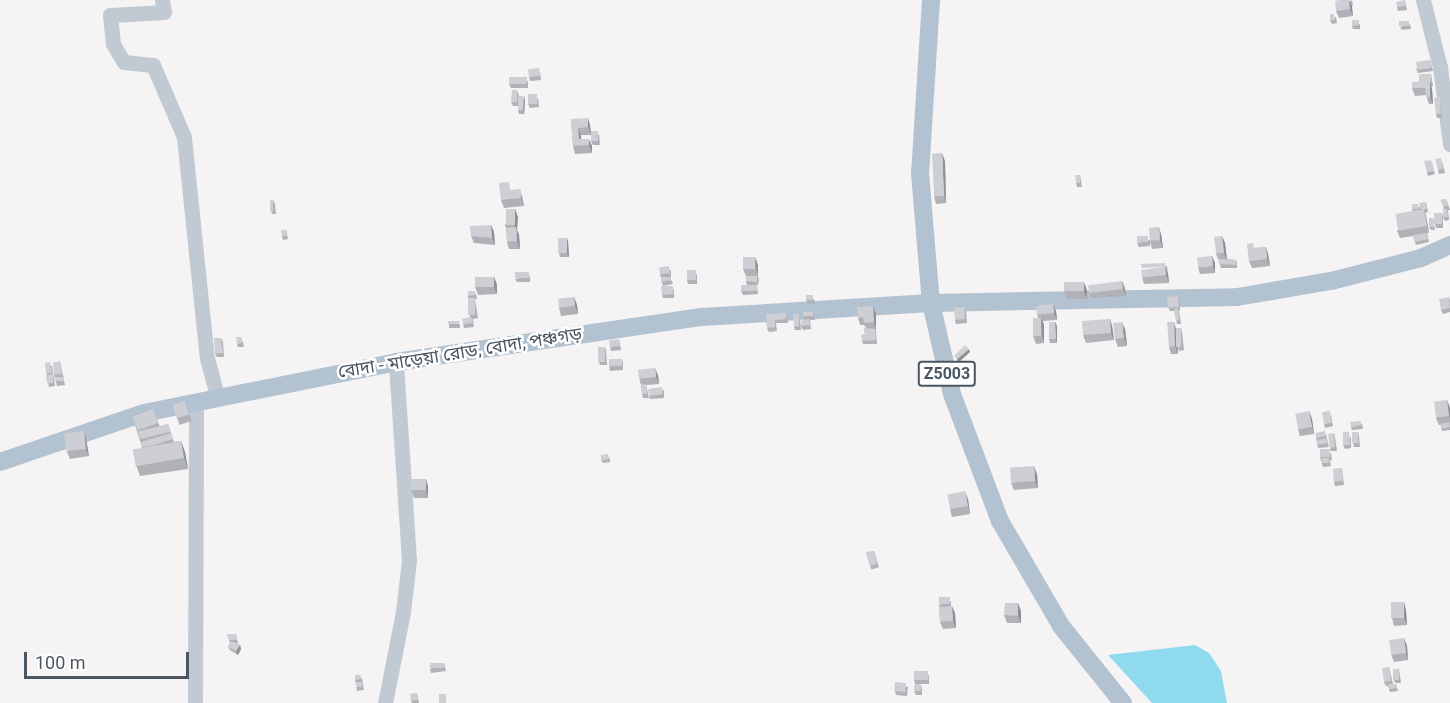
<!DOCTYPE html>
<meta charset="utf-8">
<style>
body{margin:0}
#map{position:relative;width:1450px;height:703px;overflow:hidden;background:#f5f3f3;font-family:Roboto,"Noto Sans Bengali",sans-serif}
div>[style]{position:absolute}
.water>*{inset:0;background:#90daee}
.minor>*{height:15px;margin:-7.5px;padding:0 7.5px;transform-origin:7.5px;border-radius:7.5px;background:#c1cad2}
.major>*{height:18px;margin:-9px;padding:0 9px;transform-origin:9px;border-radius:9px;background:#b3c2d1}
.wall>*{inset:0;background:#b0b2b7;transform-origin:0 0}
.shaded-wall>*{inset:0;background:#909195}
.building>*{inset:0;background:#cdcfd5;transform-origin:0 0}
span{translate:-50% -50%;white-space:nowrap;text-align:center;line-height:1.15;-webkit-text-stroke:5px #fff;paint-order:stroke}
.shield-label span{padding:2px 4px;background:#fff;border:2px solid;border-radius:4px;-webkit-text-stroke-width:0}
.shield-label{font-size:16px;color:#4a5661;font-weight:700}
.street-label{font-size:18px;color:#4a5661}
.scale{position:absolute;left:24px;top:652px;width:165px;height:27px;box-sizing:border-box;border:3px solid #4a5661;border-top:0;padding-left:8px;font-size:18px;line-height:21px;white-space:nowrap;color:#4a5661;-webkit-text-stroke:4px #fff;paint-order:stroke}
</style>
<div id="map">
<div class="water">
<div style="clip-path:polygon(1195px 645px,1209px 653px,1221px 671px,1227px 703px,1152px 703px,1108px 655px)"></div>
</div>
<div class="minor">
<div style="left:162px;top:0;width:12px;rotate:81deg"></div>
<div style="left:164px;top:12px;width:54px;rotate:176.8deg"></div>
<div style="left:110px;top:15px;width:29px;rotate:84deg"></div>
<div style="left:113px;top:44px;width:21px;rotate:59deg"></div>
<div style="left:124px;top:62px;width:29px;rotate:6deg"></div>
<div style="left:153px;top:65px;width:78px;rotate:66.7deg"></div>
<div style="left:184px;top:137px;width:222px;rotate:84.1deg"></div>
<div style="left:207px;top:358px;width:39px;rotate:75deg"></div>
<div style="left:1423px;top:0;width:69px;rotate:75.8deg"></div>
<div style="left:1440px;top:67px;width:78px;rotate:82.6deg"></div>
<div style="left:195px;top:703px;width:299px;rotate:-89.8deg"></div>
<div style="left:385px;top:703px;width:93px;rotate:-78.8deg"></div>
<div style="left:403px;top:612px;width:52px;rotate:-83.4deg"></div>
<div style="left:409px;top:560px;width:198px;rotate:-93.8deg"></div>
</div>
<div class="major">
<div style="left:931px;top:0;width:173px;rotate:93.6deg"></div>
<div style="left:920px;top:173px;width:130px;rotate:85.2deg"></div>
<div style="left:931px;top:303px;width:93px;rotate:77deg"></div>
<div style="left:952px;top:394px;width:136px;rotate:69.3deg"></div>
<div style="left:1000px;top:521px;width:121px;rotate:59.8deg"></div>
<div style="left:1061px;top:626px;width:99px;rotate:51.2deg"></div>
<div style="left:0;top:462px;width:152px;rotate:-18.8deg"></div>
<div style="left:144px;top:413px;width:257px;rotate:-11.4deg"></div>
<div style="left:396px;top:362px;width:309px;rotate:-8.4deg"></div>
<div style="left:702px;top:317px;width:229px;rotate:-3.5deg"></div>
<div style="left:931px;top:303px;width:306px;rotate:-1.1deg"></div>
<div style="left:1237px;top:297px;width:95px;rotate:-9.7deg"></div>
<div style="left:1331px;top:281px;width:93px;rotate:-14.3deg"></div>
<div style="left:1421px;top:258px;width:32px;rotate:-24deg"></div>
</div>
<div class="wall">
<div style="clip-path:polygon(1352px 0,1353px 5px,1351px 5px,1353px 16px,1339px 18px,1336px 11px)"></div>
<div style="clip-path:polygon(1405px 0,1407px 10px,1398px 11px,1397px 7px)"></div>
<div style="clip-path:polygon(1336px 17px,1337px 23px,1332px 24px,1330px 20px)"></div>
<div style="clip-path:polygon(1360px 24px,1360px 29px,1353px 29px,1352px 26px)"></div>
<div style="clip-path:polygon(1410px 24px,1411px 29px,1402px 30px,1400px 27px)"></div>
<div style="clip-path:polygon(1430px 60px,1433px 71px,1418px 73px,1416px 69px)"></div>
<div style="clip-path:polygon(540px 72px,541px 80px,530px 81px,529px 77px)"></div>
<div style="clip-path:polygon(1431px 74px,1433px 86px,1431px 86px,1432px 89px,1433px 104px,1429px 104px,1426px 95px,1415px 96px,1412px 88px,1419px 82px)"></div>
<div style="clip-path:polygon(528px 81px,528px 88px,511px 88px,509px 84px)"></div>
<div style="clip-path:polygon(517px 90px,519px 96px,525px 100px,524px 114px,519px 114px,518px 110px,518px 106px,513px 106px,511px 102px)"></div>
<div style="clip-path:polygon(538px 98px,539px 107px,530px 108px,528px 104px)"></div>
<div style="clip-path:polygon(1441px 101px,1442px 118px,1437px 118px,1436px 114px)"></div>
<div style="clip-path:polygon(571px 119px,590px 125px,591px 135px,581px 135px,581px 139px,592px 146px,592px 153px,575px 154px,573px 146px)"></div>
<div style="clip-path:polygon(599px 134px,600px 145px,593px 145px,591px 141px)"></div>
<div style="clip-path:polygon(945px 161px,946px 203px,936px 204px,934px 196px)"></div>
<div style="clip-path:polygon(1442px 161px,1445px 173px,1439px 174px,1438px 170px)"></div>
<div style="clip-path:polygon(1432px 163px,1435px 174px,1428px 176px,1427px 172px)"></div>
<div style="clip-path:polygon(1080px 175px,1082px 187px,1077px 187px,1076px 183px)"></div>
<div style="clip-path:polygon(512px 190px,522px 197px,524px 206px,504px 208px,501px 200px)"></div>
<div style="clip-path:polygon(1446px 199px,1450px 210px,1448px 210px,1449px 220px,1445px 221px,1443px 217px,1444px 209px,1441px 200px)"></div>
<div style="clip-path:polygon(273px 200px,275px 204px,276px 214px,272px 214px,271px 211px)"></div>
<div style="clip-path:polygon(1426px 202px,1428px 212px,1425px 213px,1429px 233px,1427px 233px,1429px 242px,1416px 245px,1413px 236px,1400px 238px,1397px 231px,1413px 210px,1412px 209px,1420px 207px)"></div>
<div style="clip-path:polygon(515px 209px,518px 217px,517px 230px,519px 235px,520px 249px,509px 249px,507px 242px,506px 228px,505px 225px)"></div>
<div style="clip-path:polygon(1442px 213px,1443px 217px,1443px 228px,1436px 228px,1435px 224px)"></div>
<div style="clip-path:polygon(1433px 218px,1435px 230px,1431px 230px,1429px 227px)"></div>
<div style="clip-path:polygon(491px 225px,494px 232px,495px 245px,474px 243px,471px 236px)"></div>
<div style="clip-path:polygon(286px 230px,288px 239px,283px 240px,282px 236px)"></div>
<div style="clip-path:polygon(1161px 234px,1163px 248px,1152px 249px,1150px 241px)"></div>
<div style="clip-path:polygon(1222px 236px,1225px 243px,1227px 259px,1236px 260px,1237px 263px,1237px 268px,1221px 268px,1219px 261px,1216px 254px)"></div>
<div style="clip-path:polygon(1150px 240px,1150px 246px,1139px 247px,1137px 243px)"></div>
<div style="clip-path:polygon(568px 241px,569px 257px,560px 257px,559px 253px)"></div>
<div style="clip-path:polygon(1266px 247px,1268px 254px,1270px 266px,1252px 268px,1249px 261px,1255px 248px)"></div>
<div style="clip-path:polygon(1212px 256px,1215px 263px,1215px 273px,1200px 274px,1198px 267px)"></div>
<div style="clip-path:polygon(755px 257px,758px 265px,758px 276px,759px 280px,758px 285px,757px 285px,758px 294px,743px 295px,741px 291px,747px 285px,746px 281px,746px 276px,743px 269px)"></div>
<div style="clip-path:polygon(1167px 266px,1169px 283px,1144px 284px,1142px 277px)"></div>
<div style="clip-path:polygon(671px 270px,671px 277px,663px 277px,672px 281px,673px 284px,663px 286px,660px 274px)"></div>
<div style="clip-path:polygon(697px 274px,697px 284px,688px 284px,687px 280px)"></div>
<div style="clip-path:polygon(530px 276px,530px 282px,517px 282px,515px 279px)"></div>
<div style="clip-path:polygon(494px 277px,497px 285px,497px 294px,478px 295px,475px 287px)"></div>
<div style="clip-path:polygon(1122px 281px,1125px 289px,1126px 296px,1091px 298px,1088px 291px)"></div>
<div style="clip-path:polygon(674px 289px,674px 298px,663px 298px,662px 295px)"></div>
<div style="clip-path:polygon(1087px 290px,1087px 299px,1067px 299px,1064px 291px)"></div>
<div style="clip-path:polygon(476px 294px,477px 299px,475px 299px,478px 318px,473px 319px,474px 327px,464px 328px,463px 324px,470px 317px,468px 296px)"></div>
<div style="clip-path:polygon(1178px 296px,1180px 300px,1180px 310px,1179px 311px,1181px 324px,1177px 324px,1174px 311px,1170px 311px,1168px 307px)"></div>
<div style="clip-path:polygon(574px 297px,577px 305px,578px 314px,561px 316px,559px 308px)"></div>
<div style="clip-path:polygon(1449px 297px,1450px 301px,1450px 312px,1443px 314px,1441px 310px)"></div>
<div style="clip-path:polygon(814px 299px,815px 304px,808px 304px,806px 300px)"></div>
<div style="clip-path:polygon(873px 306px,876px 314px,876px 330px,877px 344px,863px 344px,862px 341px,865px 334px,864px 328px,866px 328px,864px 325px,860px 325px,858px 318px)"></div>
<div style="clip-path:polygon(966px 310px,967px 323px,956px 324px,955px 320px)"></div>
<div style="clip-path:polygon(1056px 311px,1057px 320px,1043px 321px,1044px 325px,1044px 343px,1036px 344px,1033px 336px,1038px 318px,1037px 314px)"></div>
<div style="clip-path:polygon(813px 312px,815px 320px,810px 320px,811px 329px,803px 330px,801px 326px,804px 319px,803px 317px)"></div>
<div style="clip-path:polygon(766px 314px,787px 317px,788px 323px,776px 323px,777px 331px,769px 332px,767px 328px)"></div>
<div style="clip-path:polygon(800px 318px,801px 330px,795px 330px,794px 327px)"></div>
<div style="clip-path:polygon(1110px 319px,1112px 326px,1114px 340px,1086px 343px,1083px 335px)"></div>
<div style="clip-path:polygon(1055px 322px,1057px 326px,1057px 343px,1050px 343px,1049px 339px)"></div>
<div style="left:460px;top:324px;width:4px;height:11px;rotate:90deg"></div>
<div style="clip-path:polygon(1181px 328px,1182px 332px,1184px 350px,1179px 351px,1178px 347px,1177px 331px,1178px 354px,1171px 354px,1169px 347px,1176px 329px)"></div>
<div style="clip-path:polygon(1125px 329px,1127px 346px,1118px 347px,1115px 339px)"></div>
<div style="clip-path:polygon(221px 338px,223px 342px,224px 357px,217px 357px,215px 354px)"></div>
<div style="clip-path:polygon(619px 339px,621px 350px,611px 351px,610px 347px)"></div>
<div style="clip-path:polygon(243px 341px,244px 347px,238px 347px,237px 344px)"></div>
<div style="clip-path:polygon(605px 347px,606px 350px,607px 365px,600px 365px,599px 362px)"></div>
<div style="clip-path:polygon(622px 359px,623px 363px,623px 370px,610px 371px,609px 367px)"></div>
<div style="clip-path:polygon(60px 361px,65px 385px,57px 386px,54px 375px)"></div>
<div style="clip-path:polygon(45px 363px,52px 366px,55px 386px,49px 387px)"></div>
<div style="clip-path:polygon(658px 375px,659px 384px,646px 385px,649px 398px,643px 398px,642px 394px,641px 385px,639px 378px)"></div>
<div style="clip-path:polygon(664px 390px,664px 398px,650px 399px,649px 395px)"></div>
<div style="clip-path:polygon(1447px 400px,1450px 411px,1450px 430px,1442px 431px,1441px 425px,1439px 425px,1436px 418px)"></div>
<div style="left:185px;top:401px;width:21px;height:13px;rotate:71deg"></div>
<div style="clip-path:polygon(153px 409px,160px 427px,168px 424px,174px 442px,181px 441px,185px 452px,188px 469px,140px 476px,136px 465px,142px 447px,132px 416px)"></div>
<div style="clip-path:polygon(1309px 411px,1312px 419px,1314px 434px,1300px 436px,1298px 429px)"></div>
<div style="clip-path:polygon(1331px 415px,1333px 426px,1325px 428px,1324px 424px)"></div>
<div style="clip-path:polygon(1362px 424px,1363px 429px,1352px 430px,1351px 427px)"></div>
<div style="clip-path:polygon(84px 431px,86px 439px,89px 456px,70px 459px,67px 452px)"></div>
<div style="clip-path:polygon(1358px 432px,1359px 436px,1360px 447px,1354px 447px,1353px 443px)"></div>
<div style="clip-path:polygon(1334px 433px,1335px 437px,1337px 451px,1331px 451px,1330px 448px)"></div>
<div style="clip-path:polygon(1326px 434px,1329px 447px,1318px 448px,1316px 437px)"></div>
<div style="clip-path:polygon(1351px 436px,1351px 448px,1345px 449px,1343px 445px)"></div>
<div style="clip-path:polygon(1331px 453px,1332px 460px,1330px 460px,1331px 466px,1323px 467px,1320px 457px)"></div>
<div style="clip-path:polygon(610px 458px,610px 462px,603px 463px,601px 460px)"></div>
<div style="clip-path:polygon(1342px 468px,1344px 485px,1335px 486px,1334px 482px)"></div>
<div style="clip-path:polygon(1037px 474px,1038px 488px,1014px 490px,1011px 483px)"></div>
<div style="clip-path:polygon(428px 486px,428px 498px,414px 498px,411px 490px)"></div>
<div style="clip-path:polygon(968px 499px,970px 514px,952px 517px,950px 509px)"></div>
<div style="left:874px;top:551px;width:17px;height:8px;rotate:73deg"></div>
<div style="clip-path:polygon(951px 601px,951px 606px,955px 613px,956px 628px,943px 629px,940px 622px,939px 605px)"></div>
<div style="clip-path:polygon(1018px 603px,1021px 611px,1021px 623px,1007px 623px,1004px 615px)"></div>
<div style="clip-path:polygon(1406px 610px,1407px 625px,1394px 626px,1392px 618px)"></div>
<div style="clip-path:polygon(227px 634px,236px 634px,238px 643px,236px 643px,240px 645px,241px 649px,238px 655px,230px 650px,228px 647px,230px 643px)"></div>
<div style="clip-path:polygon(1404px 638px,1407px 646px,1408px 660px,1394px 662px,1391px 654px)"></div>
<div style="clip-path:polygon(444px 663px,446px 671px,431px 673px,430px 669px)"></div>
<div style="clip-path:polygon(1389px 667px,1393px 684px,1396px 684px,1398px 691px,1390px 692px,1388px 686px,1386px 686px,1384px 682px)"></div>
<div style="clip-path:polygon(1399px 669px,1401px 683px,1395px 683px,1394px 680px)"></div>
<div style="clip-path:polygon(929px 675px,929px 684px,920px 684px,922px 688px,922px 695px,916px 695px,914px 691px,915px 684px,914px 680px)"></div>
<div style="left:362px;top:678px;width:12px;height:7px;rotate:81deg"></div>
<div style="clip-path:polygon(908px 686px,907px 696px,896px 695px,895px 691px)"></div>
<div style="clip-path:polygon(417px 693px,419px 703px,412px 703px,411px 701px)"></div>
</div>
<div class="shaded-wall">
<div style="clip-path:polygon(1349px 0,1352px 6px,1353px 16px,1350px 9px)"></div>
<div style="clip-path:polygon(1430px 81px,1432px 89px,1433px 104px,1430px 97px)"></div>
<div style="clip-path:polygon(524px 96px,525px 100px,524px 114px,523px 110px)"></div>
<div style="clip-path:polygon(588px 118px,590px 125px,591px 135px,588px 127px)"></div>
<div style="clip-path:polygon(578px 128px,581px 135px,581px 147px,579px 139px)"></div>
<div style="clip-path:polygon(589px 139px,592px 146px,592px 153px,589px 145px)"></div>
<div style="clip-path:polygon(942px 153px,945px 161px,946px 203px,944px 196px)"></div>
<div style="clip-path:polygon(520px 189px,522px 197px,524px 206px,521px 198px)"></div>
<div style="clip-path:polygon(515px 209px,518px 217px,517px 230px,519px 235px,520px 249px,517px 241px,517px 231px,514px 225px)"></div>
<div style="clip-path:polygon(1424px 209px,1426px 216px,1429px 233px,1427px 226px)"></div>
<div style="clip-path:polygon(491px 225px,494px 232px,495px 245px,492px 238px)"></div>
<div style="clip-path:polygon(1159px 227px,1161px 234px,1163px 248px,1160px 240px)"></div>
<div style="clip-path:polygon(1222px 236px,1225px 243px,1227px 260px,1224px 253px)"></div>
<div style="clip-path:polygon(567px 238px,568px 241px,569px 257px,567px 253px)"></div>
<div style="clip-path:polygon(1266px 247px,1268px 254px,1270px 266px,1267px 259px)"></div>
<div style="clip-path:polygon(1212px 256px,1215px 263px,1215px 273px,1213px 266px)"></div>
<div style="clip-path:polygon(755px 257px,758px 265px,758px 276px,756px 269px)"></div>
<div style="clip-path:polygon(1165px 267px,1168px 274px,1169px 283px,1166px 275px)"></div>
<div style="clip-path:polygon(494px 277px,497px 285px,497px 294px,494px 287px)"></div>
<div style="clip-path:polygon(1122px 281px,1125px 289px,1126px 296px,1123px 289px)"></div>
<div style="clip-path:polygon(1084px 282px,1087px 290px,1087px 299px,1084px 291px)"></div>
<div style="clip-path:polygon(574px 297px,577px 305px,578px 314px,575px 306px)"></div>
<div style="clip-path:polygon(1053px 304px,1056px 311px,1057px 320px,1054px 313px)"></div>
<div style="clip-path:polygon(873px 306px,876px 314px,876px 329px,874px 322px)"></div>
<div style="clip-path:polygon(1041px 318px,1044px 325px,1044px 343px,1042px 336px)"></div>
<div style="clip-path:polygon(1110px 319px,1112px 326px,1114px 340px,1111px 333px)"></div>
<div style="clip-path:polygon(1055px 322px,1057px 326px,1057px 343px,1056px 339px)"></div>
<div style="clip-path:polygon(1122px 322px,1125px 329px,1127px 346px,1124px 338px)"></div>
<div style="clip-path:polygon(1174px 322px,1176px 329px,1178px 354px,1175px 346px)"></div>
<div style="clip-path:polygon(969px 349px,970px 352px,958px 363px,957px 359px)"></div>
<div style="clip-path:polygon(655px 368px,658px 375px,659px 384px,656px 377px)"></div>
<div style="clip-path:polygon(1447px 400px,1450px 408px,1450px 419px,1449px 416px)"></div>
<div style="clip-path:polygon(1309px 411px,1312px 419px,1314px 434px,1312px 427px)"></div>
<div style="clip-path:polygon(84px 431px,86px 439px,89px 456px,86px 449px)"></div>
<div style="clip-path:polygon(181px 441px,185px 452px,188px 469px,184px 458px)"></div>
<div style="clip-path:polygon(1034px 466px,1037px 474px,1038px 488px,1035px 481px)"></div>
<div style="clip-path:polygon(426px 479px,428px 486px,428px 498px,426px 490px)"></div>
<div style="clip-path:polygon(965px 491px,968px 499px,970px 514px,968px 506px)"></div>
<div style="clip-path:polygon(1404px 602px,1406px 610px,1407px 625px,1404px 618px)"></div>
<div style="clip-path:polygon(1018px 603px,1021px 611px,1021px 623px,1018px 616px)"></div>
<div style="clip-path:polygon(952px 606px,955px 613px,956px 628px,953px 621px)"></div>
<div style="clip-path:polygon(1404px 638px,1407px 646px,1408px 660px,1406px 653px)"></div>
<div style="clip-path:polygon(240px 645px,241px 649px,238px 655px,236px 651px)"></div>
</div>
<div class="building">
<div style="clip-path:polygon(1339px 0,1349px 0,1350px 9px,1336px 11px,1335px 1px)"></div>
<div style="clip-path:polygon(1405px 0,1406px 6px,1397px 7px,1396px 2px)"></div>
<div style="clip-path:polygon(1330px 14px,1334px 14px,1335px 20px,1330px 20px)"></div>
<div style="clip-path:polygon(1352px 20px,1359px 20px,1359px 25px,1352px 26px)"></div>
<div style="left:1409px;top:21px;width:5px;height:10px;rotate:90deg"></div>
<div style="left:1430px;top:60px;width:8px;height:14px;rotate:83deg"></div>
<div style="left:539px;top:68px;width:8px;height:11px;rotate:83deg"></div>
<div style="left:1431px;top:74px;width:8px;height:12px;rotate:90deg"></div>
<div style="left:509px;top:77px;width:18px;height:7px"></div>
<div style="clip-path:polygon(1430px 81px,1430px 97px,1426px 97px,1425px 88px,1412px 88px,1412px 82px)"></div>
<div style="clip-path:polygon(512px 90px,517px 90px,517px 102px,511px 102px)"></div>
<div style="left:528px;top:94px;width:9px;height:10px"></div>
<div style="clip-path:polygon(518px 96px,524px 96px,523px 110px,518px 110px)"></div>
<div style="clip-path:polygon(1440px 97px,1441px 114px,1436px 114px,1434px 98px)"></div>
<div style="clip-path:polygon(588px 118px,588px 127px,578px 128px,579px 139px,589px 139px,589px 145px,573px 146px,571px 119px)"></div>
<div style="left:591px;top:131px;width:7px;height:10px"></div>
<div style="left:942px;top:153px;width:43px;height:10px;rotate:87deg"></div>
<div style="clip-path:polygon(1441px 158px,1443px 169px,1438px 170px,1435px 159px)"></div>
<div style="clip-path:polygon(1431px 160px,1434px 171px,1427px 172px,1424px 161px)"></div>
<div style="clip-path:polygon(1075px 175px,1080px 175px,1080px 183px,1076px 183px)"></div>
<div style="clip-path:polygon(509px 182px,510px 190px,520px 189px,521px 198px,501px 200px,499px 183px)"></div>
<div style="left:1446px;top:199px;width:7px;height:5px;rotate:74deg"></div>
<div style="left:270px;top:200px;width:3px;height:11px"></div>
<div style="clip-path:polygon(1426px 202px,1427px 209px,1420px 209px,1419px 203px)"></div>
<div style="left:1412px;top:204px;width:6px;height:5px"></div>
<div style="left:506px;top:209px;width:9px;height:16px"></div>
<div style="left:1424px;top:209px;width:17px;height:29px;rotate:80deg"></div>
<div style="clip-path:polygon(1443px 209px,1447px 209px,1448px 217px,1443px 217px)"></div>
<div style="left:1434px;top:213px;width:8px;height:11px"></div>
<div style="clip-path:polygon(1429px 218px,1433px 218px,1434px 227px,1429px 227px)"></div>
<div style="clip-path:polygon(491px 225px,492px 238px,471px 236px,470px 226px)"></div>
<div style="left:516px;top:227px;width:14px;height:10px;rotate:86deg"></div>
<div style="left:1159px;top:227px;width:13px;height:10px;rotate:86deg"></div>
<div style="clip-path:polygon(281px 230px,286px 230px,287px 236px,282px 236px)"></div>
<div style="clip-path:polygon(1426px 233px,1428px 239px,1415px 242px,1413px 235px)"></div>
<div style="left:1148px;top:236px;width:6px;height:11px;rotate:90deg"></div>
<div style="left:1222px;top:236px;width:17px;height:8px;rotate:83deg"></div>
<div style="left:558px;top:238px;width:9px;height:15px"></div>
<div style="clip-path:polygon(1253px 243px,1254px 248px,1266px 247px,1267px 259px,1249px 261px,1247px 244px)"></div>
<div style="left:1212px;top:256px;width:10px;height:15px;rotate:84deg"></div>
<div style="left:743px;top:257px;width:12px;height:12px"></div>
<div style="left:1219px;top:259px;width:17px;height:5px;rotate:3deg"></div>
<div style="clip-path:polygon(1165px 263px,1166px 268px,1165px 267px,1142px 268px,1141px 264px)"></div>
<div style="left:669px;top:266px;width:7px;height:10px;rotate:82deg"></div>
<div style="left:1165px;top:267px;width:8px;height:24px;rotate:83deg"></div>
<div style="left:687px;top:270px;width:9px;height:10px"></div>
<div style="left:529px;top:272px;width:6px;height:14px;rotate:90deg"></div>
<div style="clip-path:polygon(746px 276px,757px 276px,757px 282px,746px 281px)"></div>
<div style="left:475px;top:277px;width:19px;height:10px"></div>
<div style="clip-path:polygon(661px 277px,671px 277px,671px 280px,661px 282px)"></div>
<div style="left:1122px;top:281px;width:8px;height:34px;rotate:83deg"></div>
<div style="left:1084px;top:282px;width:9px;height:20px;rotate:90deg"></div>
<div style="left:741px;top:285px;width:16px;height:6px"></div>
<div style="clip-path:polygon(661px 286px,673px 286px,673px 294px,662px 295px)"></div>
<div style="clip-path:polygon(468px 291px,475px 291px,475px 295px,468px 296px)"></div>
<div style="left:806px;top:295px;width:7px;height:5px"></div>
<div style="left:1178px;top:296px;width:11px;height:11px;rotate:85deg"></div>
<div style="left:574px;top:297px;width:9px;height:16px;rotate:84deg"></div>
<div style="clip-path:polygon(1449px 297px,1450px 308px,1441px 310px,1439px 299px)"></div>
<div style="left:468px;top:298px;width:7px;height:17px"></div>
<div style="left:1053px;top:304px;width:9px;height:17px;rotate:84deg"></div>
<div style="clip-path:polygon(873px 306px,874px 322px,864px 323px,863px 317px,858px 318px,857px 307px)"></div>
<div style="left:964px;top:307px;width:12px;height:10px;rotate:85deg"></div>
<div style="clip-path:polygon(1178px 308px,1179px 320px,1176px 321px,1174px 309px)"></div>
<div style="left:813px;top:312px;width:4px;height:10px;rotate:90deg"></div>
<div style="clip-path:polygon(786px 313px,786px 319px,775px 320px,775px 327px,767px 328px,766px 314px)"></div>
<div style="clip-path:polygon(793px 314px,799px 314px,799px 326px,794px 327px)"></div>
<div style="left:472px;top:317px;width:6px;height:10px;rotate:81deg"></div>
<div style="left:1033px;top:318px;width:8px;height:18px"></div>
<div style="left:809px;top:319px;width:6px;height:8px;rotate:81deg"></div>
<div style="left:1110px;top:319px;width:14px;height:28px;rotate:86deg"></div>
<div style="left:459px;top:321px;width:3px;height:11px;rotate:90deg"></div>
<div style="clip-path:polygon(1049px 322px,1055px 322px,1056px 339px,1049px 339px)"></div>
<div style="left:1122px;top:322px;width:16px;height:9px;rotate:83deg"></div>
<div style="clip-path:polygon(1167px 322px,1174px 322px,1175px 346px,1169px 347px)"></div>
<div style="clip-path:polygon(864px 328px,875px 329px,876px 340px,862px 341px,861px 335px,869px 333px,865px 334px)"></div>
<div style="left:1176px;top:328px;width:5px;height:19px"></div>
<div style="clip-path:polygon(236px 337px,242px 337px,242px 343px,237px 344px)"></div>
<div style="clip-path:polygon(214px 338px,221px 338px,223px 353px,215px 354px)"></div>
<div style="left:619px;top:339px;width:7px;height:10px;rotate:82deg"></div>
<div style="clip-path:polygon(965px 345px,969px 349px,957px 359px,954px 356px)"></div>
<div style="left:598px;top:347px;width:7px;height:15px"></div>
<div style="left:622px;top:359px;width:7px;height:13px;rotate:90deg"></div>
<div style="clip-path:polygon(60px 361px,62px 374px,54px 375px,53px 363px)"></div>
<div style="clip-path:polygon(50px 362px,52px 373px,46px 373px,45px 363px)"></div>
<div style="left:655px;top:368px;width:9px;height:17px;rotate:84deg"></div>
<div style="clip-path:polygon(53px 374px,53px 383px,47px 383px,46px 375px)"></div>
<div style="left:64px;top:377px;width:4px;height:9px;rotate:90deg"></div>
<div style="left:646px;top:384px;width:10px;height:5px;rotate:84deg"></div>
<div style="left:662px;top:387px;width:7px;height:14px;rotate:82deg"></div>
<div style="left:1447px;top:400px;width:16px;height:13px;rotate:83deg"></div>
<div style="left:185px;top:401px;width:14px;height:13px;rotate:73deg"></div>
<div style="left:153px;top:409px;width:15px;height:22px;rotate:70deg"></div>
<div style="left:1309px;top:411px;width:16px;height:14px;rotate:79deg"></div>
<div style="left:1330px;top:411px;width:12px;height:8px;rotate:81deg"></div>
<div style="clip-path:polygon(1361px 421px,1361px 425px,1351px 427px,1350px 422px)"></div>
<div style="left:1449px;top:422px;width:5px;height:9px;rotate:79deg"></div>
<div style="left:168px;top:424px;width:8px;height:31px;rotate:76deg"></div>
<div style="left:84px;top:431px;width:18px;height:20px;rotate:84deg"></div>
<div style="left:1325px;top:431px;width:5px;height:10px;rotate:79deg"></div>
<div style="clip-path:polygon(1343px 432px,1349px 432px,1350px 445px,1343px 445px)"></div>
<div style="left:1352px;top:432px;width:6px;height:11px"></div>
<div style="clip-path:polygon(171px 433px,173px 439px,151px 446px,142px 447px,141px 442px)"></div>
<div style="clip-path:polygon(1334px 433px,1335px 447px,1330px 448px,1328px 434px)"></div>
<div style="left:1327px;top:438px;width:5px;height:11px;rotate:79deg"></div>
<div style="left:181px;top:441px;width:17px;height:49px;rotate:80deg"></div>
<div style="left:1330px;top:449px;width:8px;height:10px;rotate:90deg"></div>
<div style="clip-path:polygon(608px 454px,609px 459px,601px 460px,601px 455px)"></div>
<div style="left:1322px;top:458px;width:7px;height:5px"></div>
<div style="left:1034px;top:466px;width:15px;height:24px;rotate:86deg"></div>
<div style="left:1342px;top:468px;width:13px;height:9px;rotate:86deg"></div>
<div style="left:411px;top:479px;width:15px;height:11px"></div>
<div style="left:965px;top:491px;width:15px;height:18px;rotate:79deg"></div>
<div style="clip-path:polygon(874px 551px,877px 564px,870px 566px,866px 552px)"></div>
<div style="left:950px;top:597px;width:7px;height:11px;rotate:90deg"></div>
<div style="left:1404px;top:602px;width:16px;height:13px;rotate:90deg"></div>
<div style="clip-path:polygon(1005px 603px,1018px 603px,1018px 616px,1004px 615px)"></div>
<div style="left:952px;top:606px;width:15px;height:13px;rotate:86deg"></div>
<div style="clip-path:polygon(227px 634px,236px 634px,237px 640px,229px 640px)"></div>
<div style="left:1404px;top:638px;width:15px;height:15px;rotate:82deg"></div>
<div style="clip-path:polygon(231px 641px,240px 645px,236px 651px,228px 647px)"></div>
<div style="left:444px;top:663px;width:5px;height:14px;rotate:90deg"></div>
<div style="left:1389px;top:667px;width:14px;height:7px;rotate:82deg"></div>
<div style="left:1393px;top:669px;width:6px;height:11px"></div>
<div style="left:928px;top:671px;width:9px;height:14px;rotate:90deg"></div>
<div style="clip-path:polygon(355px 675px,361px 675px,361px 679px,355px 680px)"></div>
<div style="left:356px;top:682px;width:6px;height:5px"></div>
<div style="left:895px;top:682px;width:11px;height:9px;rotate:5deg"></div>
<div style="clip-path:polygon(915px 684px,921px 684px,921px 691px,914px 691px)"></div>
<div style="clip-path:polygon(1388px 684px,1396px 684px,1397px 688px,1389px 689px)"></div>
<div style="left:417px;top:693px;width:7px;height:7px;rotate:82deg"></div>
<div style="left:446px;top:694px;width:9px;height:7px;rotate:90deg"></div>
</div>
<div class="shield-label">
<span style="left:947px;top:374px">Z5003</span>
</div>
<div class="street-label">
<span style="left:460px;top:353px;rotate:-9deg">বোদা - মাড়েয়া রোড, বোদা, পঞ্চগড়</span>
</div>
<div class="scale">100 m</div>
</div>
